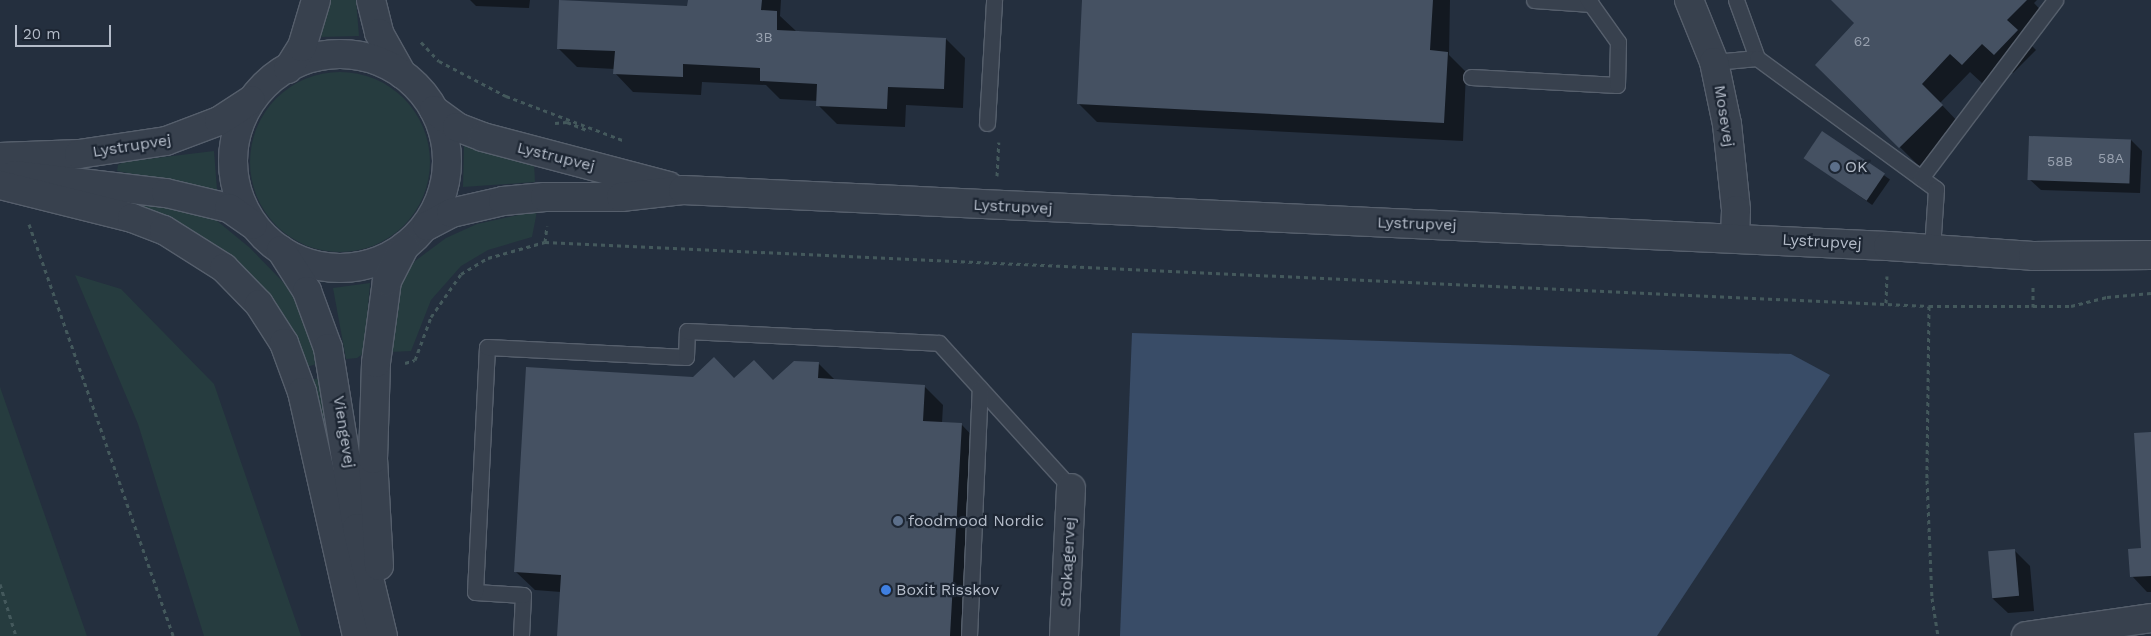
<!DOCTYPE html>
<style>
body{margin:0}
#map{position:relative;width:2151px;height:636px;overflow:hidden;background:#242f3e;font-family:"Work Sans",sans-serif}
div>[style]{position:absolute}
.green>*{inset:0;background:#263c3f}
.round{border-radius:50%}
.water>*{inset:0;background:#394c67}
.shadow>*{inset:0;background:#0007;transform-origin:0 0}
.building>*{inset:0;background:#455162;transform-origin:0 0}
.path>*{height:3px;margin-top:-1.5px;transform-origin:0;background:repeating-linear-gradient(90deg,#44595c 0 4px,transparent 0 8px)}
.roads{filter:drop-shadow(1px 0 #565f6c) drop-shadow(-1px 0 #565f6c) drop-shadow(0 1px #565f6c) drop-shadow(0 -1px #565f6c)}
.service>*{height:15px;margin:-7.5px;padding:0 7.5px;transform-origin:7.5px;border-radius:7.5px;background:#38414e}
.minor>*{height:28px;margin:-14px;padding:0 14px;transform-origin:14px;border-radius:14px;background:#38414e}
.tertiary>*{height:28px;margin:-14px;padding:0 14px;transform-origin:14px;border-radius:14px;background:#38414e}
.tertiary>.ring{margin:-14px;padding:0;box-sizing:content-box;background:none;border:28px solid #38414e;border-radius:50%}
.dots>*{width:14px;height:14px;translate:-50% -50%;box-sizing:border-box;border:2px solid #1d2633;border-radius:50%}
span{translate:-50% -50%;white-space:nowrap;text-align:center;line-height:1.15;-webkit-text-stroke:4.5px #1d2633;paint-order:stroke}
.number-label{font-size:14px;color:#98a1af}
.number-label span{-webkit-text-stroke-width:0}
.street-label{font-size:16px;color:#b4bcc9}
.poi-label{font-size:16px;color:#b4bcc9}
.left{translate:0 -50%;text-align:left}
.scale{position:absolute;left:15px;top:25px;width:96px;height:22px;box-sizing:border-box;border:2px solid #b4bcc9;border-top:0;padding-left:6px;font-size:15px;line-height:18px;white-space:nowrap;color:#b4bcc9;-webkit-text-stroke:4px #1d2633;paint-order:stroke}
</style>
<div id="map">
<div class="green">
<div style="clip-path:polygon(327px 0,356px 0,359px 36px,319px 37px)"></div>
<div class="round" style="left:250px;top:72px;width:180px;height:180px"></div>
<div style="clip-path:polygon(464px 144px,534px 163px,535px 182px,463px 187px)"></div>
<div style="clip-path:polygon(214px 151px,217px 190px,117px 171px,118px 165px,123px 162px)"></div>
<div style="clip-path:polygon(86px 196px,137px 199px,206px 214px,216px 220px,250px 248px,283px 282px,300px 307px,319px 363px,307px 367px,272px 308px)"></div>
<div style="clip-path:polygon(537px 211px,532px 237px,488px 250px,461px 266px,431px 300px,411px 351px,390px 352px,400px 284px,415px 261px,446px 238px,477px 224px)"></div>
<div style="clip-path:polygon(75px 275px,121px 289px,214px 384px,301px 636px,204px 636px,138px 424px)"></div>
<div style="clip-path:polygon(370px 283px,364px 353px,357px 358px,346px 359px,333px 288px)"></div>
<div style="clip-path:polygon(323px 377px,345px 516px,308px 381px)"></div>
<div style="clip-path:polygon(0 387px,87px 636px,0 636px)"></div>
</div>
<div class="water">
<div style="clip-path:polygon(1132px 333px,1791px 354px,1830px 375px,1657px 636px,1120px 636px)"></div>
</div>
<div class="shadow">
<div style="clip-path:polygon(470px 0,530px 0,529px 8px,476px 6px)"></div>
<div style="clip-path:polygon(689px 0,781px 0,780px 16px,796px 31px,946px 39px,965px 58px,963px 108px,906px 105px,905px 127px,837px 124px,818px 105px,818px 101px,780px 99px,766px 85px,702px 82px,701px 95px,633px 92px,615px 73px,615px 69px,577px 67px,558px 48px,688px 7px)"></div>
<div style="clip-path:polygon(1084px 0,1450px 0,1449px 55px,1466px 72px,1463px 141px,1097px 122px,1078px 103px)"></div>
<div style="clip-path:polygon(1833px 0,2037px 0,2034px 3px,2047px 17px,2025px 39px,2036px 50px,2013px 73px,2002px 62px,1982px 83px,1970px 72px,1940px 103px,1961px 125px,1919px 166px,1817px 65px,1856px 23px)"></div>
<div style="left:1822px;top:132px;width:83px;height:31px;rotate:35deg"></div>
<div style="clip-path:polygon(2131px 140px,2142px 151px,2140px 193px,2041px 190px,2029px 179px)"></div>
<div style="clip-path:polygon(818px 363px,836px 381px,924px 386px,943px 405px,942px 423px,962px 425px,980px 444px,969px 636px,559px 636px,561px 592px,535px 590px,516px 572px,734px 380px,774px 381px)"></div>
<div style="clip-path:polygon(2151px 433px,2151px 592px,2147px 592px,2132px 576px,2143px 550px)"></div>
<div style="clip-path:polygon(2015px 551px,2030px 566px,2034px 611px,2008px 613px,1992px 598px)"></div>
</div>
<div class="building">
<div style="clip-path:polygon(559px 0,687px 6px,688px 0,762px 0,761px 10px,777px 11px,777px 30px,946px 38px,944px 89px,888px 87px,887px 109px,816px 106px,817px 84px,760px 81px,760px 68px,683px 64px,683px 77px,613px 74px,615px 51px,557px 49px)"></div>
<div style="clip-path:polygon(1082px 0,1433px 0,1430px 50px,1448px 52px,1444px 123px,1077px 104px)"></div>
<div style="clip-path:polygon(1831px 0,2027px 0,2007px 20px,2018px 30px,1994px 55px,1982px 44px,1962px 65px,1950px 54px,1922px 84px,1943px 105px,1899px 148px,1815px 65px,1854px 23px)"></div>
<div style="left:1822px;top:131px;width:76px;height:33px;rotate:34deg"></div>
<div style="left:2029px;top:136px;width:102px;height:44px;rotate:2deg"></div>
<div style="clip-path:polygon(714px 357px,734px 378px,754px 360px,773px 380px,794px 361px,819px 362px,818px 378px,925px 385px,923px 421px,962px 423px,950px 636px,557px 636px,561px 575px,514px 572px,526px 367px,693px 377px)"></div>
<div style="clip-path:polygon(2151px 432px,2151px 576px,2130px 577px,2128px 549px,2141px 548px,2134px 433px)"></div>
<div style="left:2015px;top:549px;width:47px;height:27px;rotate:85deg"></div>
</div>
<div class="path">
<div style="left:421px;top:42px;width:26px;rotate:47deg"></div>
<div style="left:439px;top:61px;width:76px;rotate:27.6deg"></div>
<div style="left:506px;top:96px;width:127px;rotate:20.7deg"></div>
<div style="left:555px;top:123px;width:12px;rotate:-5deg"></div>
<div style="left:567px;top:122px;width:24px;rotate:22deg"></div>
<div style="left:997px;top:176px;width:34px;rotate:-87deg"></div>
<div style="left:29px;top:224px;width:436px;rotate:70.7deg"></div>
<div style="left:545px;top:242px;width:16px;rotate:-83deg"></div>
<div style="left:1886px;top:303px;width:27px;rotate:-88deg"></div>
<div style="left:1929px;top:306px;width:174px;rotate:90.7deg"></div>
<div style="left:1927px;top:480px;width:118px;rotate:87.6deg"></div>
<div style="left:1932px;top:598px;width:38px;rotate:81deg"></div>
<div style="left:2033px;top:307px;width:22px;rotate:-90deg"></div>
<div style="left:405px;top:363px;width:10px;rotate:-17deg"></div>
<div style="left:415px;top:360px;width:46px;rotate:-69.6deg"></div>
<div style="left:431px;top:317px;width:52px;rotate:-55.1deg"></div>
<div style="left:461px;top:274px;width:31px;rotate:-31deg"></div>
<div style="left:488px;top:258px;width:59px;rotate:-15.7deg"></div>
<div style="left:545px;top:242px;width:1385px;rotate:2.65deg"></div>
<div style="left:1929px;top:306px;width:142px"></div>
<div style="left:2071px;top:306px;width:37px;rotate:-14deg"></div>
<div style="left:2107px;top:297px;width:44px;rotate:-5.2deg"></div>
<div style="left:0;top:584px;width:54px;rotate:72.9deg"></div>
</div>
<div class="roads">
<div class="service">
<div style="left:1534px;top:0;width:57px;rotate:4deg"></div>
<div style="left:1736px;top:0;width:62px;rotate:70.1deg"></div>
<div style="left:1714px;top:62px;width:43px;rotate:-5.3deg"></div>
<div style="left:1757px;top:58px;width:222px;rotate:36.2deg"></div>
<div style="left:1936px;top:189px;width:60px;rotate:93.8deg"></div>
<div style="left:1471px;top:77px;width:146px;rotate:3.1deg"></div>
<div style="left:1617px;top:85px;width:43px;rotate:-88.7deg"></div>
<div style="left:1618px;top:42px;width:52px;rotate:-125.5deg"></div>
<div style="left:987px;top:123px;width:123px;rotate:-86.7deg"></div>
<div style="left:1921px;top:178px;width:223px;rotate:-53deg"></div>
<div style="left:521px;top:636px;width:41px;rotate:-87.2deg"></div>
<div style="left:523px;top:595px;width:48px;rotate:-176.4deg"></div>
<div style="left:475px;top:592px;width:245px;rotate:-87.2deg"></div>
<div style="left:487px;top:347px;width:199px;rotate:2.9deg"></div>
<div style="left:686px;top:357px;width:26px;rotate:-88deg"></div>
<div style="left:687px;top:331px;width:252px;rotate:2.7deg"></div>
<div style="left:939px;top:343px;width:196px;rotate:47.7deg"></div>
<div style="left:969px;top:636px;width:248px;rotate:-87.5deg"></div>
</div>
<div class="minor">
<div style="left:1689px;top:0;width:67px;rotate:68deg"></div>
<div style="left:1714px;top:62px;width:63px;rotate:78.2deg"></div>
<div style="left:1727px;top:124px;width:86px;rotate:84deg"></div>
<div style="left:1736px;top:210px;width:28px;rotate:92deg"></div>
<div style="left:1064px;top:636px;width:148px;rotate:-87.3deg"></div>
<div style="left:2026px;top:636px;width:126px;rotate:-8.2deg"></div>
</div>
<div class="tertiary">
<div style="left:371px;top:0;width:34px;rotate:76deg"></div>
<div style="left:379px;top:33px;width:47px;rotate:60.7deg"></div>
<div class="ring" style="left:233px;top:54px;width:186px;height:186px"></div>
<div style="left:288px;top:69px;width:26px;rotate:-58deg"></div>
<div style="left:302px;top:47px;width:49px;rotate:-73.4deg"></div>
<div style="left:434px;top:110px;width:29px;rotate:36deg"></div>
<div style="left:457px;top:127px;width:28px;rotate:21deg"></div>
<div style="left:483px;top:137px;width:192px;rotate:14.8deg"></div>
<div style="left:0;top:157px;width:79px;rotate:-2.2deg"></div>
<div style="left:79px;top:154px;width:88px;rotate:-8.5deg"></div>
<div style="left:166px;top:141px;width:57px;rotate:-20.7deg"></div>
<div style="left:219px;top:121px;width:38px;rotate:-33deg"></div>
<div style="left:14px;top:175px;width:153px;rotate:6.8deg"></div>
<div style="left:166px;top:193px;width:65px;rotate:13.4deg"></div>
<div style="left:229px;top:208px;width:29px;rotate:35deg"></div>
<div style="left:0;top:185px;width:136px;rotate:14deg"></div>
<div style="left:132px;top:218px;width:34px;rotate:21deg"></div>
<div style="left:164px;top:230px;width:71px;rotate:32.3deg"></div>
<div style="left:224px;top:268px;width:50px;rotate:45.8deg"></div>
<div style="left:259px;top:304px;width:46px;rotate:57.3deg"></div>
<div style="left:284px;top:343px;width:52px;rotate:69.8deg"></div>
<div style="left:302px;top:392px;width:250px;rotate:77.3deg"></div>
<div style="left:427px;top:226px;width:27px;rotate:-28deg"></div>
<div style="left:451px;top:213px;width:53px;rotate:-13deg"></div>
<div style="left:503px;top:201px;width:42px;rotate:-5.4deg"></div>
<div style="left:545px;top:197px;width:76px"></div>
<div style="left:621px;top:197px;width:62px;rotate:-6.4deg"></div>
<div style="left:683px;top:190px;width:1206px;rotate:2.66deg"></div>
<div style="left:1888px;top:246px;width:145px;rotate:3.9deg"></div>
<div style="left:2033px;top:256px;width:118px;rotate:-0.5deg"></div>
<div style="left:281px;top:250px;width:49px;rotate:57.6deg"></div>
<div style="left:307px;top:291px;width:61px;rotate:69.8deg"></div>
<div style="left:328px;top:348px;width:182px;rotate:80.8deg"></div>
<div style="left:357px;top:528px;width:111px;rotate:76.5deg"></div>
<div style="left:379px;top:566px;width:107px;rotate:-93.2deg"></div>
<div style="left:373px;top:459px;width:96px;rotate:-88.2deg"></div>
<div style="left:376px;top:363px;width:83px;rotate:-82.4deg"></div>
<div style="left:387px;top:281px;width:39px;rotate:-63deg"></div>
</div>
</div>
<div class="dots">
<div style="left:1835px;top:167px;background:#5c6f8a"></div>
<div style="left:898px;top:521px;background:#5c6f8a"></div>
<div style="left:886px;top:590px;background:#3f7fe0"></div>
</div>
<div class="number-label">
<span style="left:764px;top:37px">3B</span>
<span style="left:1862px;top:41px">62</span>
<span style="left:2111px;top:158px">58A</span>
<span style="left:2060px;top:161px">58B</span>
</div>
<div class="street-label">
<span style="left:1724px;top:116px;rotate:81deg">Mosevej</span>
<span style="left:132px;top:146px;rotate:-9deg">Lystrupvej</span>
<span style="left:556px;top:157px;rotate:14deg">Lystrupvej</span>
<span style="left:1013px;top:207px;rotate:3deg">Lystrupvej</span>
<span style="left:1417px;top:224px;rotate:2deg">Lystrupvej</span>
<span style="left:1822px;top:242px;rotate:3deg">Lystrupvej</span>
<span style="left:344px;top:432px;rotate:81deg">Viengevej</span>
<span style="left:1068px;top:562px;rotate:-87deg">Stokagervej</span>
</div>
<div class="poi-label">
<span class="left" style="left:1845px;top:167px">OK</span>
<span class="left" style="left:908px;top:521px">foodmood Nordic</span>
<span class="left" style="left:896px;top:590px">Boxit Risskov</span>
</div>
<div class="scale">20 m</div>
</div>
